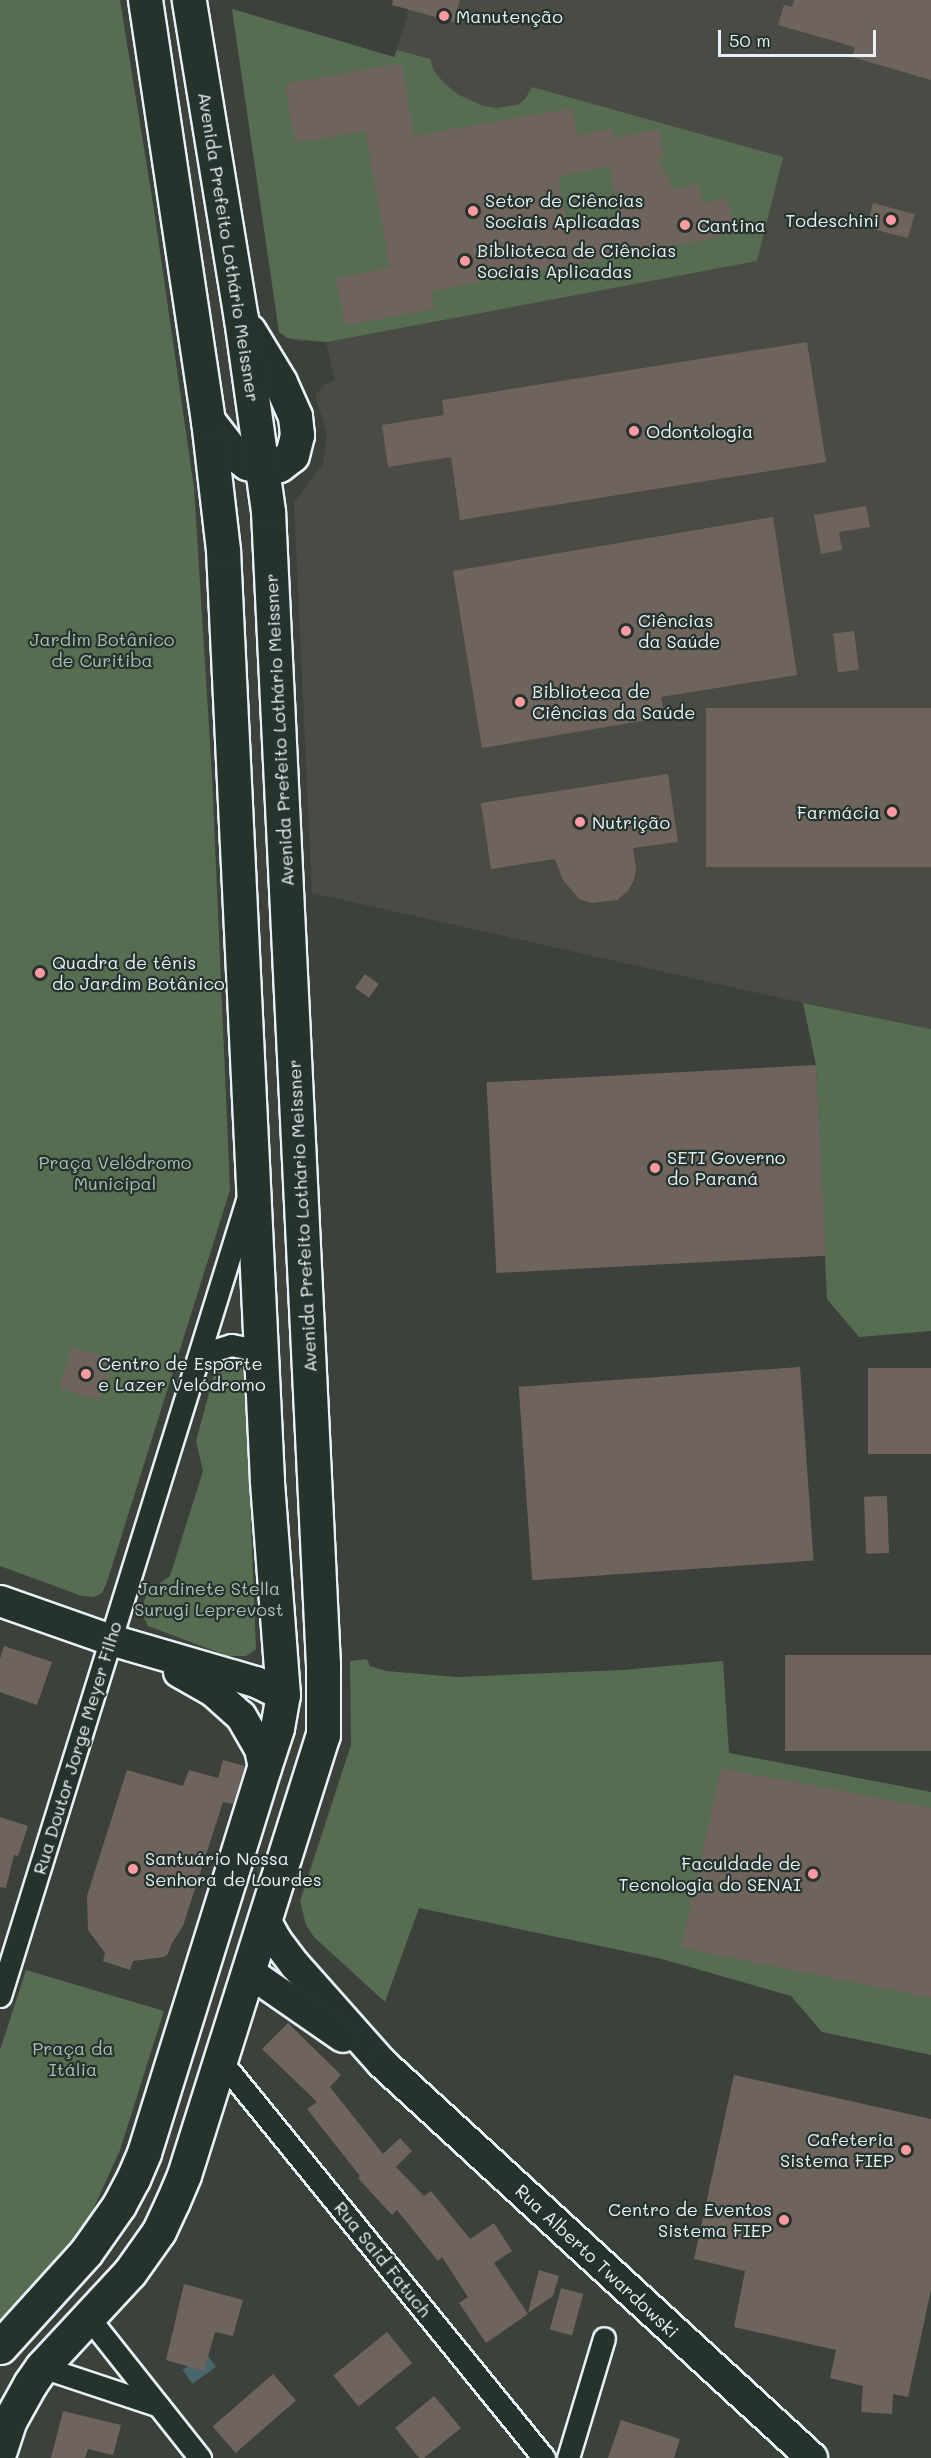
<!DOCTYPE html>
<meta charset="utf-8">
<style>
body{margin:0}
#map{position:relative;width:931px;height:2458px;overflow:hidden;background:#3c413c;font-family:Mali,sans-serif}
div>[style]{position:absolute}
.built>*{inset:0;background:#4b4b46}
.green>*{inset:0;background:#576d52}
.water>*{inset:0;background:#47676d;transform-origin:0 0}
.building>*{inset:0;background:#6f635e;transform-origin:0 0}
.roads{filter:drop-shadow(2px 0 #e8f1f8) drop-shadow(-2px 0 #e8f1f8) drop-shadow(0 2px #e8f1f8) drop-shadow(0 -2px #e8f1f8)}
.minor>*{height:21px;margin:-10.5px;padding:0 10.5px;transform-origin:10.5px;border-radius:10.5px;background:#26332d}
.secondary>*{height:30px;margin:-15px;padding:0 15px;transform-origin:15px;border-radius:15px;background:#26332d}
.primary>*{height:33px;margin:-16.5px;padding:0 16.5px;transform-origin:16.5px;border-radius:16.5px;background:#26332d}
.dots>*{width:16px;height:16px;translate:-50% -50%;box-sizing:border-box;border:3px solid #26332d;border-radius:50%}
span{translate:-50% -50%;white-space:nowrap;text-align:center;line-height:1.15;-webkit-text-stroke:4.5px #26332d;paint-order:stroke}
.poi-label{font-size:18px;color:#e8f1f8}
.left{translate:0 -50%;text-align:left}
.right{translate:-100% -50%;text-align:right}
.street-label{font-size:18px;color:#e8f1f8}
.park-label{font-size:18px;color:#aebcb6}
.scale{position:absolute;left:718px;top:30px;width:158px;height:27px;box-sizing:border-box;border:3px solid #e8f1f8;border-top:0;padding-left:8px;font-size:18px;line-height:21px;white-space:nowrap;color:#e8f1f8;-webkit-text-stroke:4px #26332d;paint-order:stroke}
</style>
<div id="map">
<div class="built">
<div style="clip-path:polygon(409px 0,931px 0,931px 1029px,803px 1003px,312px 893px,294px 502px,323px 464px,327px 434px,315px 395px,324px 385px,335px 380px,326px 342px,295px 341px,279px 332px,232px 9px,394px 57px,407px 18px)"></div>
</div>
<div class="green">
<div style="clip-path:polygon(0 0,120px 0,154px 210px,194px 488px,212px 775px,230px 1190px,107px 1582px,102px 1593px,94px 1597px,82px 1596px,0 1566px)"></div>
<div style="clip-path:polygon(232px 9px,394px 57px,397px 50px,430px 59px,434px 71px,444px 83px,457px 94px,483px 106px,497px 108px,517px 105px,525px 99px,532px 87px,783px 157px,757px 261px,326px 342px,287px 338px,279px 332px)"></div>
<div style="clip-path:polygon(803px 1003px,931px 1029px,931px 1331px,859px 1337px,827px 1299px,816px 1065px)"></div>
<div style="clip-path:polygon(237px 1363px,245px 1374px,256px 1649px,246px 1656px,228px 1656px,148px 1626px,141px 1611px,147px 1593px,170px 1576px,203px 1471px,196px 1441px,215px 1371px,223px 1364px)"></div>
<div style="clip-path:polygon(367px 1659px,370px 1666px,386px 1671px,457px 1677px,623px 1670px,723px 1661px,729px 1753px,931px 1792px,931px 2055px,822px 2032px,791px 1996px,662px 1959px,419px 1908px,385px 2002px,314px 1937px,306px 1925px,300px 1901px,351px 1745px,350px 1661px)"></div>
<div style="clip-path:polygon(26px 1970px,164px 2011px,120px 2150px,91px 2214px,71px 2243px,0 2324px,0 2050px)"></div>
</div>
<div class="water">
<div style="left:206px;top:2353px;width:17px;height:29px;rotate:54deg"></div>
</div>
<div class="building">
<div style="clip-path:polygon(393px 0,460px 0,454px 22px,392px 5px)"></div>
<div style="clip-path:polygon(794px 0,931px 0,931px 80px,852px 57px,855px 47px,778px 25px,784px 5px,792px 7px)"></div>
<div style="clip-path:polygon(evenodd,402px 63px,414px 136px,572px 108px,577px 136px,612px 128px,614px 138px,659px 129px,664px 156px,658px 157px,673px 189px,699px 184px,703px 203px,728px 198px,735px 234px,431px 291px,435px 309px,345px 325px,336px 278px,390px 268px,365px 131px,295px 143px,285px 84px,402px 63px,610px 166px,620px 219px,568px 229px,558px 177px,610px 166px)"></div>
<div style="left:873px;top:203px;width:43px;height:25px;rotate:15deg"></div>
<div style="clip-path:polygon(807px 342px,826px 462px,460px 520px,451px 457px,388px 467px,382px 425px,444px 415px,442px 400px)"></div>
<div style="clip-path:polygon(866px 506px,870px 527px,839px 532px,842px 550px,821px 554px,814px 515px)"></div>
<div style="clip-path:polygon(773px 517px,797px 675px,661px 697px,665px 717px,482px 748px,453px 571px)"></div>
<div style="left:854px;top:631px;width:39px;height:21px;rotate:83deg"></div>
<div style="left:931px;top:708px;width:159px;height:225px;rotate:90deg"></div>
<div style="clip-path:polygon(668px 774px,678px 842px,633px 848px,636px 869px,634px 880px,628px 891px,617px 900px,591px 903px,579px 899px,563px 880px,555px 859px,491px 869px,481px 803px)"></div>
<div style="left:365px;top:974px;width:17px;height:17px;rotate:36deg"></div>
<div style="left:816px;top:1065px;width:191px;height:330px;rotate:87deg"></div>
<div style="left:72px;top:1347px;width:42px;height:43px;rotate:17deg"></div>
<div style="left:800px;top:1367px;width:194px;height:282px;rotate:86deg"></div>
<div style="left:931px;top:1368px;width:86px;height:63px;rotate:90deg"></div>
<div style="left:887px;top:1496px;width:57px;height:23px;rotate:88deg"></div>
<div style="clip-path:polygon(4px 1646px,52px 1662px,37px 1705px,0 1692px,0 1659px)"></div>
<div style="left:931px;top:1655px;width:96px;height:146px;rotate:90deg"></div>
<div style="clip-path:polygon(223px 1760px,245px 1766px,233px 1804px,223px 1802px,183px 1926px,172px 1943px,168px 1954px,164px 1957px,133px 1961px,130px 1970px,103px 1961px,105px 1953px,88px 1930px,87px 1896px,127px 1770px,183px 1786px,189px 1770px,218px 1778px)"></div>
<div style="clip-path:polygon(721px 1768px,931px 1808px,931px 1998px,681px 1948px)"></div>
<div style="clip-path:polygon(0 1817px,28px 1826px,18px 1856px,14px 1855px,6px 1888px,0 1887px)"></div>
<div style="clip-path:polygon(288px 2023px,341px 2075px,330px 2087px,383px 2154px,400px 2138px,412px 2151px,396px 2167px,424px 2196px,431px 2191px,470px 2239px,494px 2223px,512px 2251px,494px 2263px,528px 2314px,486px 2343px,459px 2303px,468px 2297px,442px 2257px,438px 2261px,397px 2210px,392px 2215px,358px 2178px,360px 2176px,307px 2109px,317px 2102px,262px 2049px)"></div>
<div style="clip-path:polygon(734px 2075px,931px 2119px,931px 2290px,908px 2397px,893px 2394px,892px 2414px,861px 2412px,863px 2386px,830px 2378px,836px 2350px,734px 2327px,745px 2271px,694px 2259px)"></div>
<div style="clip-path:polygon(539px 2270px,559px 2276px,553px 2296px,528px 2313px)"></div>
<div style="clip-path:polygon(184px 2284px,243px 2300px,233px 2336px,215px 2332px,204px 2371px,166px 2360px)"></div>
<div style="left:561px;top:2288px;width:23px;height:43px;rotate:15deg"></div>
<div style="left:387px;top:2332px;width:40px;height:69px;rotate:51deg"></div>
<div style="left:273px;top:2374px;width:35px;height:80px;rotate:49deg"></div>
<div style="clip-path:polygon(434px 2396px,461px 2428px,424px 2458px,419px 2458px,395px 2428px)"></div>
<div style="clip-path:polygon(63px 2411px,121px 2425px,113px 2455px,88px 2449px,85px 2458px,51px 2458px)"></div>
<div style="clip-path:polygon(621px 2420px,680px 2439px,674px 2458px,608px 2458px)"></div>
</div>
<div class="roads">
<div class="minor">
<div style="left:197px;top:1363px;width:22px;rotate:-36deg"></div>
<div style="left:215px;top:1350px;width:17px;rotate:-17deg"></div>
<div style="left:231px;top:1345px;width:16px;rotate:11deg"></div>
<div style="left:247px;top:1348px;width:13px;rotate:42deg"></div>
<div style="left:257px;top:1357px;width:11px;rotate:63deg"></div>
<div style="left:0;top:1996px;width:833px;rotate:-72.76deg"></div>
<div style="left:221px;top:2061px;width:512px;rotate:50.87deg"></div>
<div style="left:89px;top:2318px;width:179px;rotate:51.6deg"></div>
<div style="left:42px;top:2367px;width:123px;rotate:18.4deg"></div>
<div style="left:568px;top:2458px;width:125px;rotate:-73.3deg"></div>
</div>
<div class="secondary">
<div style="left:0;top:1601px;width:118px;rotate:19.4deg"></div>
<div style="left:111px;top:1640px;width:151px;rotate:16.2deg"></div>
<div style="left:256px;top:1682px;width:30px;rotate:26deg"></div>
<div style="left:179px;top:1672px;width:40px;rotate:29.7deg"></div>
<div style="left:214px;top:1692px;width:36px;rotate:42deg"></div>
<div style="left:241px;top:1716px;width:38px;rotate:60deg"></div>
<div style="left:260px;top:1749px;width:19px;rotate:78deg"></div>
<div style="left:265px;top:1920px;width:23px;rotate:61deg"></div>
<div style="left:276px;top:1940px;width:31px;rotate:53deg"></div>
<div style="left:295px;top:1965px;width:131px;rotate:48.4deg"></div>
<div style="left:382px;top:2063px;width:584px;rotate:42.57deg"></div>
<div style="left:249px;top:1972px;width:114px;rotate:34.7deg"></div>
</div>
<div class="primary">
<div style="left:208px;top:421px;width:39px;rotate:52deg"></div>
<div style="left:232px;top:452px;width:19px;rotate:36deg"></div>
<div style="left:247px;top:463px;width:17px;rotate:17deg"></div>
<div style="left:263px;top:468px;width:16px;rotate:-11deg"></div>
<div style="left:279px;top:465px;width:16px;rotate:-38deg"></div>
<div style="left:292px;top:455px;width:21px;rotate:-76deg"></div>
<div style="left:297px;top:435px;width:19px;rotate:-96deg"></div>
<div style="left:295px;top:416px;width:37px;rotate:-114deg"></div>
<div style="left:280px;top:382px;width:60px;rotate:-121.3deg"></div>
<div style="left:0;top:2347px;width:128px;rotate:-47.8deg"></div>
<div style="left:86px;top:2252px;width:57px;rotate:-54.9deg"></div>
<div style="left:119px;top:2205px;width:30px;rotate:-62deg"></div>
<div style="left:133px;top:2179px;width:28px;rotate:-67deg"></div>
<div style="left:144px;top:2153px;width:403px;rotate:-72.7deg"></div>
<div style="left:264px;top:1768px;width:42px;rotate:-72deg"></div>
<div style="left:277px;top:1728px;width:34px;rotate:-80deg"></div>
<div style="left:283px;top:1695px;width:216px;rotate:-94.3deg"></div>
<div style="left:267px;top:1480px;width:931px;rotate:-92.71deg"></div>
<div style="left:223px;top:550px;width:130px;rotate:-96.6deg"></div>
<div style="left:208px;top:421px;width:426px;rotate:-98.5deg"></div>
<div style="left:0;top:2450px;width:32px;rotate:-72deg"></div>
<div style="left:10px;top:2420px;width:41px;rotate:-60.9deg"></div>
<div style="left:30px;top:2384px;width:21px;rotate:-55deg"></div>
<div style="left:42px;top:2367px;width:129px;rotate:-47.2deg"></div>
<div style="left:130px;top:2272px;width:50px;rotate:-54.7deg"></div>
<div style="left:159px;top:2231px;width:33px;rotate:-65deg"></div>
<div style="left:173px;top:2201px;width:28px;rotate:-67deg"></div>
<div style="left:184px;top:2175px;width:461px;rotate:-72.5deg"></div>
<div style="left:323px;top:1735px;width:70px;rotate:-90deg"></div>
<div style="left:323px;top:1665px;width:1155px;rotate:-92.73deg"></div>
<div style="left:268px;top:511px;width:194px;rotate:-98deg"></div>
<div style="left:241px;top:319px;width:323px;rotate:-99.3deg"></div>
</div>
</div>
<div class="dots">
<div style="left:444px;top:16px;background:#ff9aa2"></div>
<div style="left:473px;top:211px;background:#ff9aa2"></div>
<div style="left:891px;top:220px;background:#ff9aa2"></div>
<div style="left:685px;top:225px;background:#ff9aa2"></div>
<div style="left:465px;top:261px;background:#ff9aa2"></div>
<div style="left:634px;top:431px;background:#ff9aa2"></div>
<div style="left:626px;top:631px;background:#ff9aa2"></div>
<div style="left:520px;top:702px;background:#ff9aa2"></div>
<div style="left:892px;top:812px;background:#ff9aa2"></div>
<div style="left:580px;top:822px;background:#ff9aa2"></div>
<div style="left:40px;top:973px;background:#ff9aa2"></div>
<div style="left:655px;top:1168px;background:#ff9aa2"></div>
<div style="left:86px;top:1374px;background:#ff9aa2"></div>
<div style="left:133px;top:1869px;background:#ff9aa2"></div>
<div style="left:813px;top:1874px;background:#ff9aa2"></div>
<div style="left:906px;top:2150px;background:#ff9aa2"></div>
<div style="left:784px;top:2220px;background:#ff9aa2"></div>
</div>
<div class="poi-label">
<span class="left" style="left:456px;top:16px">Manutenção</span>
<span class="left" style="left:485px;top:211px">Setor de Ciências<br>Sociais Aplicadas</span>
<span class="right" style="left:879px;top:220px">Todeschini</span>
<span class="left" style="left:697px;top:225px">Cantina</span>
<span class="left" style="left:477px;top:261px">Biblioteca de Ciências<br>Sociais Aplicadas</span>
<span class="left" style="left:646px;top:431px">Odontologia</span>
<span class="left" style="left:638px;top:631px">Ciências<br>da Saúde</span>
<span class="left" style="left:532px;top:702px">Biblioteca de<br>Ciências da Saúde</span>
<span class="right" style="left:880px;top:812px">Farmácia</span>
<span class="left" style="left:592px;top:822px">Nutrição</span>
<span class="left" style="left:52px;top:973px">Quadra de tênis<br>do Jardim Botânico</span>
<span class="left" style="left:667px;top:1168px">SETI Governo<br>do Paraná</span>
<span class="left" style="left:98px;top:1374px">Centro de Esporte<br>e Lazer Velódromo</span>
<span class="left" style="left:145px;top:1869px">Santuário Nossa<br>Senhora de Lourdes</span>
<span class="right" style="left:801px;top:1874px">Faculdade de<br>Tecnologia do SENAI</span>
<span class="right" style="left:894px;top:2150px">Cafeteria<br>Sistema FIEP</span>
<span class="right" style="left:772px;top:2220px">Centro de Eventos<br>Sistema FIEP</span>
</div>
<div class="street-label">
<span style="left:229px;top:247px;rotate:81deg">Avenida Prefeito Lothário Meissner</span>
<span style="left:279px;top:730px;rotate:-93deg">Avenida Prefeito Lothário Meissner</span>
<span style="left:302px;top:1216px;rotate:-93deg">Avenida Prefeito Lothário Meissner</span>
<span style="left:77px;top:1748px;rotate:-73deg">Rua Doutor Jorge Meyer Filho</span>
<span style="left:383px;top:2259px;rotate:51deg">Rua Said Fatuch</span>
<span style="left:597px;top:2261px;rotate:43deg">Rua Alberto Twardowski</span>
</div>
<div class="park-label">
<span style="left:102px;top:650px">Jardim Botânico<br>de Curitiba</span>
<span style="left:115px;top:1173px">Praça Velódromo<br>Municipal</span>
<span style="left:209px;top:1599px">Jardinete Stella<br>Surugi Leprevost</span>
<span style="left:73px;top:2059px">Praça da<br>Itália</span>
</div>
<div class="scale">50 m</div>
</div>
